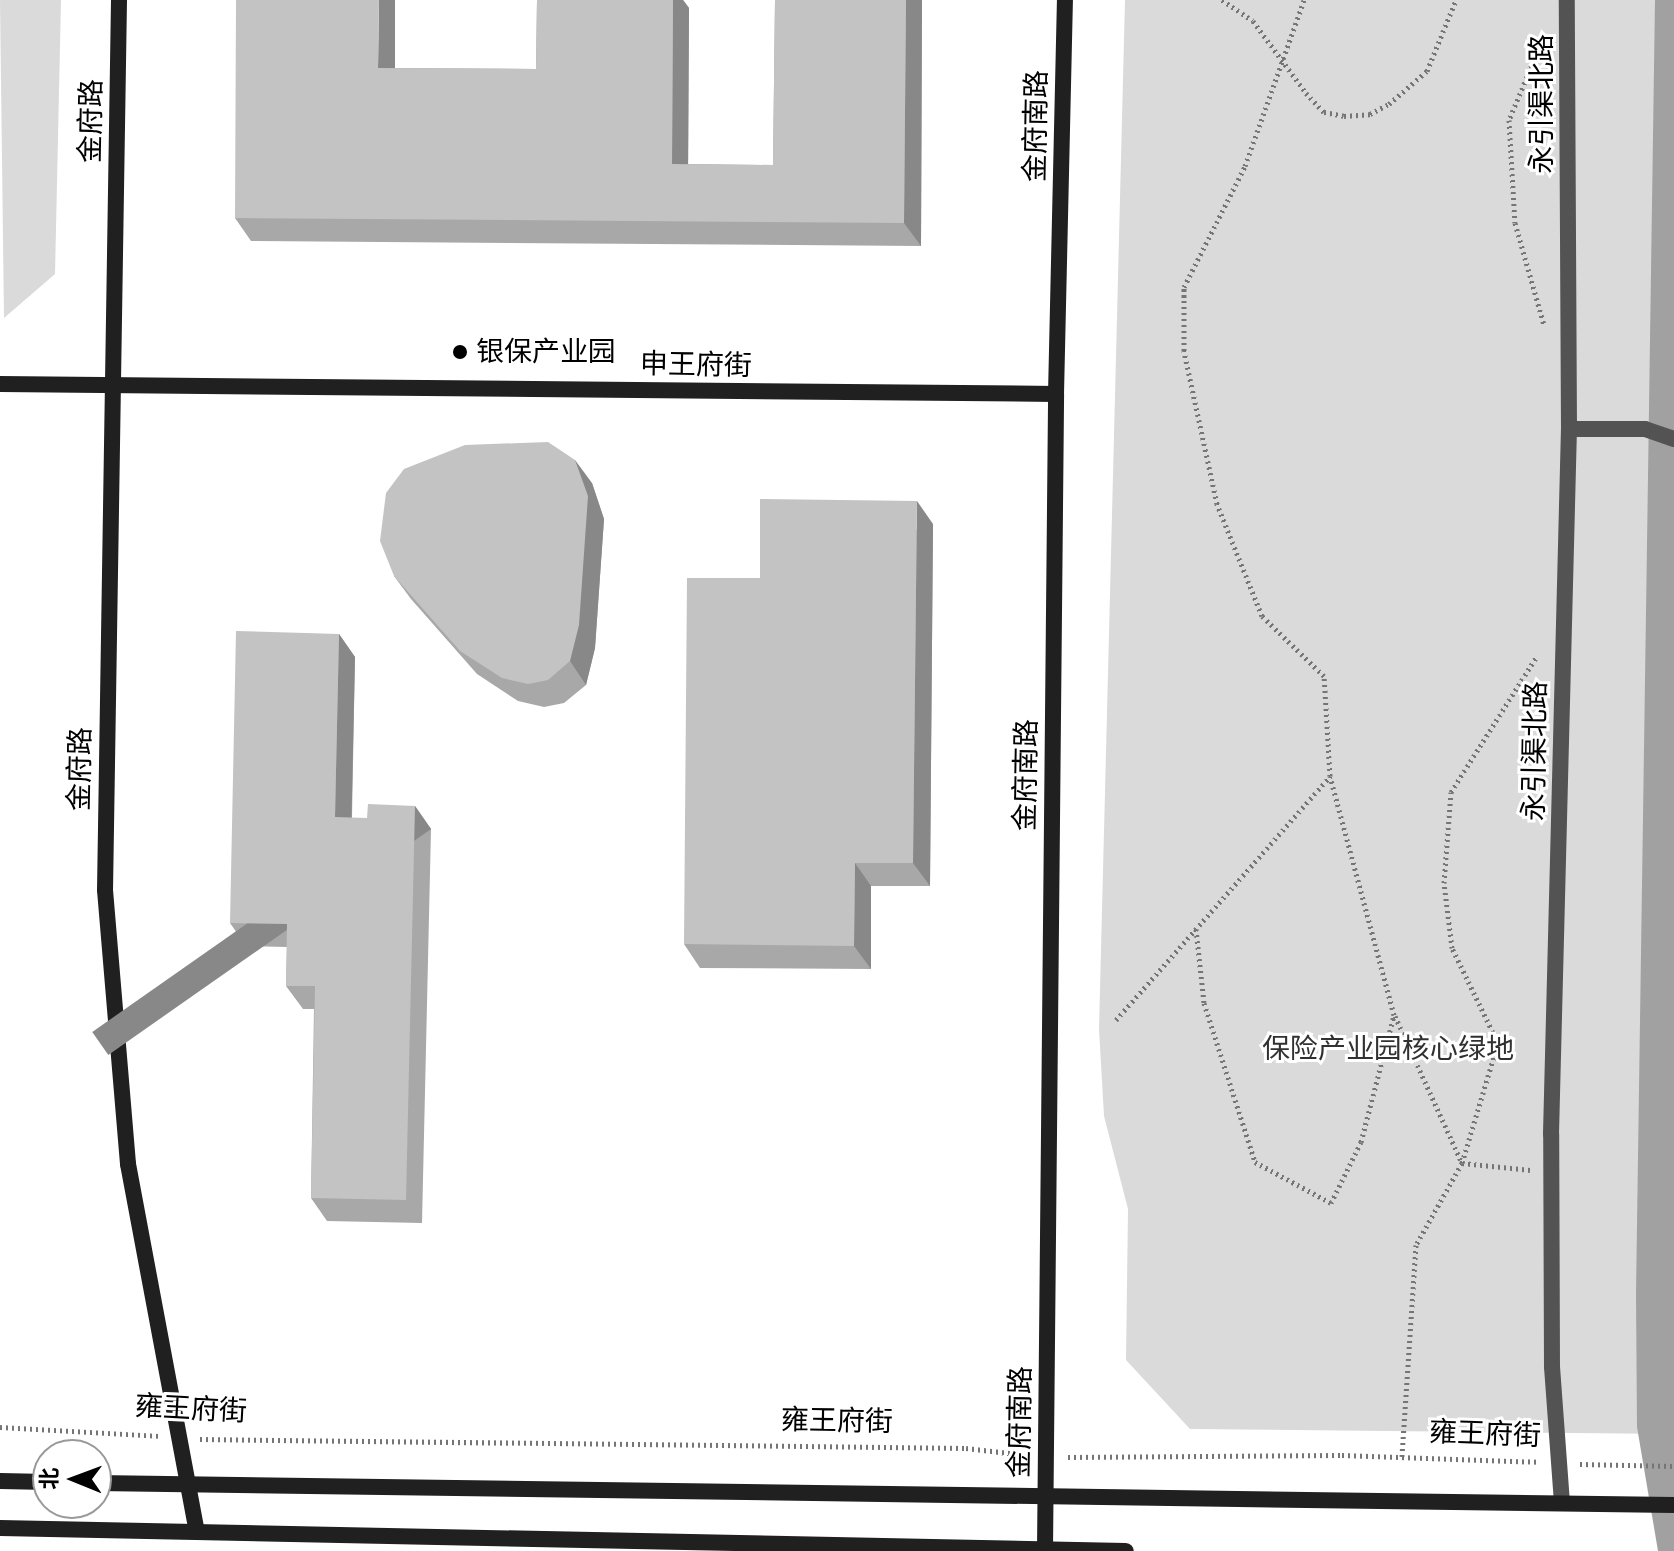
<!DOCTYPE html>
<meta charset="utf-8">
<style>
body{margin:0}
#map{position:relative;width:1674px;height:1551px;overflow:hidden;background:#fff;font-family:"Varela Round","Noto Sans SC",sans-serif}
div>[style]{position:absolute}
.green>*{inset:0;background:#dadada}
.water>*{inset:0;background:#a1a1a1}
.path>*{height:5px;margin-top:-2.5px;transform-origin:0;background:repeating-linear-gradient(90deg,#757575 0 2px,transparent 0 6px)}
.street>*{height:16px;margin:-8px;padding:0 8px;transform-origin:8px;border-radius:8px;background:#535353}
.secondary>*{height:16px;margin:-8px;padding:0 8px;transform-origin:8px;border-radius:8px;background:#202020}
.path-bridge>*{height:5px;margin-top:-2.5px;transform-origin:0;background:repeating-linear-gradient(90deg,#757575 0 2px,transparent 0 6px)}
.wall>*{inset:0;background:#a8a8a8}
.shaded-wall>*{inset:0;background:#888;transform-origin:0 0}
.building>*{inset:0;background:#c3c3c3}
.dots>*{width:22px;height:22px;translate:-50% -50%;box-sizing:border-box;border:4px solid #fff;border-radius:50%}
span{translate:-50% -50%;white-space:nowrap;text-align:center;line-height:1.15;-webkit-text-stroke:6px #fff;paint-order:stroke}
.street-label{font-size:28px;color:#000}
.poi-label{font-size:28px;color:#000}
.left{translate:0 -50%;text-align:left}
.park-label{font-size:28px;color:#313131}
.north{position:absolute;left:32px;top:1439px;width:80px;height:80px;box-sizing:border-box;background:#fff;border:2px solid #999;border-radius:50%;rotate:271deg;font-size:22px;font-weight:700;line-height:32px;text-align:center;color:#000}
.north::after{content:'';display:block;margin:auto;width:28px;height:36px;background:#000;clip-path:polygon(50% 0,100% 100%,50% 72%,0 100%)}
</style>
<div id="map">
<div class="green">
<div style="clip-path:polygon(0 0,61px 0,55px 274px,4px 318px)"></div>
<div style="clip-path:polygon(1125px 0,1674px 0,1674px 1434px,1190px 1429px,1126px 1360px,1128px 1209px,1104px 1116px,1099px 1029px)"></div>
</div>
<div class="water">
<div style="clip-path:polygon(1655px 0,1674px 0,1674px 1551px,1658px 1551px,1637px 1427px,1636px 1294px)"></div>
</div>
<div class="path">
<div style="left:1543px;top:38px;width:89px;rotate:112.5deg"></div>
<div style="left:1509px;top:120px;width:103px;rotate:86.7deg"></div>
<div style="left:1515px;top:223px;width:106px;rotate:74.1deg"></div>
<div style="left:1306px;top:93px;width:26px;rotate:47deg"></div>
<div style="left:1324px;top:112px;width:20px;rotate:11deg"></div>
<div style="left:1344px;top:116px;width:26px;rotate:-4deg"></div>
<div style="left:1370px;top:114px;width:21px;rotate:-28deg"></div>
<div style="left:1389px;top:104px;width:50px;rotate:-41deg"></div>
<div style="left:1427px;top:71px;width:77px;rotate:-67.8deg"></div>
<div style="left:1196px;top:929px;width:74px;rotate:83.8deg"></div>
<div style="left:1204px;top:1003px;width:167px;rotate:72.2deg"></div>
<div style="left:1255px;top:1162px;width:86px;rotate:28.3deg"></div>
<div style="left:1331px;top:1203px;width:68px;rotate:-63.8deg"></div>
<div style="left:1361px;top:1142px;width:131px;rotate:-75.4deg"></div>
<div style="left:1394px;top:1015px;width:247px;rotate:-105deg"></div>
<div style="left:1395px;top:1016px;width:162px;rotate:65.5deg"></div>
<div style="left:1462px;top:1163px;width:94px;rotate:119.3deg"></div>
<div style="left:1416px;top:1245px;width:212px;rotate:93.8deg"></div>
<div style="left:1116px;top:1020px;width:325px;rotate:-48.7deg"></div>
<div style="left:1330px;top:776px;width:100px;rotate:-93.4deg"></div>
<div style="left:1324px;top:676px;width:86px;rotate:-135.9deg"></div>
<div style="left:1262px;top:616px;width:121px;rotate:-111.9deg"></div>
<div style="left:1217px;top:504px;width:157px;rotate:-102.2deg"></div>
<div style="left:1184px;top:351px;width:64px;rotate:-90deg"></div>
<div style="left:1184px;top:287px;width:136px;rotate:-63.2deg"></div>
<div style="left:1245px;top:166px;width:176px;rotate:-70.4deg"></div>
<div style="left:1530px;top:1170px;width:68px;rotate:-174.1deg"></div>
<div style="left:1462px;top:1163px;width:125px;rotate:-73.3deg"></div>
<div style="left:1498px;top:1043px;width:106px;rotate:-115.8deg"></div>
<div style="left:1452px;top:948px;width:65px;rotate:-97deg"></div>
<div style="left:1444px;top:883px;width:91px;rotate:-85.6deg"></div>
<div style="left:1451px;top:792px;width:161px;rotate:-57.7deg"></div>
<div style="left:0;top:1427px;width:159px;rotate:3.2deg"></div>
<div style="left:200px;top:1439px;width:766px;rotate:0.67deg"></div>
<div style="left:966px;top:1448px;width:60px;rotate:6.7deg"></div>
<div style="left:1068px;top:1457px;width:274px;rotate:-0.4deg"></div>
<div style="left:1342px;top:1455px;width:196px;rotate:2deg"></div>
<div style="left:1580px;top:1464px;width:94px;rotate:1.2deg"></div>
</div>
<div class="street">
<div style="left:1569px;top:429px;width:76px"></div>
<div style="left:1645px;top:429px;width:31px;rotate:19deg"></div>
<div style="left:1562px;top:1503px;width:136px;rotate:-94.2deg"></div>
<div style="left:1552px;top:1367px;width:233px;rotate:-90.2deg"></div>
<div style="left:1551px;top:1134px;width:705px;rotate:-88.54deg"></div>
<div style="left:1569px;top:429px;width:429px;rotate:-90.3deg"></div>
</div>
<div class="secondary">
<div style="left:119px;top:0;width:890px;rotate:90.9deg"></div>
<div style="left:105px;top:890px;width:275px;rotate:85.2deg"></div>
<div style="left:128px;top:1164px;width:374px;rotate:79.4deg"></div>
<div style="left:0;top:384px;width:1056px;rotate:0.54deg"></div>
<div style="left:0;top:1481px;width:48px;rotate:1.2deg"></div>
<div style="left:96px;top:1483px;width:1578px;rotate:0.8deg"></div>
<div style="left:0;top:1528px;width:1126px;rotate:1.17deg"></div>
<div style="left:1045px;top:1550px;width:1156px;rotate:-89.45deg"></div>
<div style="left:1056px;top:394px;width:394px;rotate:-88.7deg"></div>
</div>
<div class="path-bridge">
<div style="left:1222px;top:0;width:37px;rotate:34deg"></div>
<div style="left:1253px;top:21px;width:89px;rotate:53.6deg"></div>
</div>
<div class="wall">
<div style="clip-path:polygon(537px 0,683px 0,689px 8px,688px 164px,773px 165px,775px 0,922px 0,921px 246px,251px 241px,235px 218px,395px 68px,536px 69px)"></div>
<div style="clip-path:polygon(592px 483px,604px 519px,595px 648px,586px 685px,564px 703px,544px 707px,518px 701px,477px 674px,411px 599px,394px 576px)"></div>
<div style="clip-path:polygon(933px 524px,930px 886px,871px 886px,871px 969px,700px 968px,684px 944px,760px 578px)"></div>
<div style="clip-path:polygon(339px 634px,355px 657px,352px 818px,367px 818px,415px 806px,431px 829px,422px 1223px,327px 1221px,311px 1198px,314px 1009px,303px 1009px,286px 986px,287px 947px,246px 946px,230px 923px)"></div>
</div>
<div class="shaded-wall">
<div style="clip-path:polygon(379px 0,395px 0,395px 91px,378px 68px)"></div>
<div style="clip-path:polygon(673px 0,683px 0,689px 8px,688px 188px,672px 164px)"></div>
<div style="clip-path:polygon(906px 0,922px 0,921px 246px,904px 223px)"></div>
<div style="clip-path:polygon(575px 460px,592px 483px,604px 519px,595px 648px,586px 685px,570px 661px)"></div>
<div style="clip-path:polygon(917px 501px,933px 524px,930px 886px,913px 863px)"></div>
<div style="clip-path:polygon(339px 634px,355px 657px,351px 840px,335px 817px)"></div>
<div style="left:415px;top:806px;width:28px;height:394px;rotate:55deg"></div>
<div style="clip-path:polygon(855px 863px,871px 886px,871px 969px,854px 946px)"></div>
</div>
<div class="building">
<div style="clip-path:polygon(236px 0,379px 0,378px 68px,536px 69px,537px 0,673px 0,672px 164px,773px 165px,775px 0,906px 0,904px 223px,235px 218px)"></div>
<div style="clip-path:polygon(548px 442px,575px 460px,588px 496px,579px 625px,570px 661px,548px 680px,528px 684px,502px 678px,460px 651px,394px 576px,380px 541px,386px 493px,404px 469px,465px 445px)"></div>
<div style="clip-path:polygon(760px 499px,917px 501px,913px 863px,855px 863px,854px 946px,684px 944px,687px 578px,760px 578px)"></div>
<div style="clip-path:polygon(236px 631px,339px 634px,335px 817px,367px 818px,368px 804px,415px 806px,406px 1200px,311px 1198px,315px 986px,286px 986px,287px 924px,230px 923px)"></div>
</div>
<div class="dots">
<div style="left:460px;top:352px;background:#000"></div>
</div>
<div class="street-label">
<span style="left:1542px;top:104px;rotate:-90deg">永引渠北路</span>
<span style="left:91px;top:121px;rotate:-89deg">金府路</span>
<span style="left:1036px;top:126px;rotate:-89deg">金府南路</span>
<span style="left:696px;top:365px;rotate:1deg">申王府街</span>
<span style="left:1535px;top:751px;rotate:-89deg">永引渠北路</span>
<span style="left:80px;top:769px;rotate:-89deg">金府路</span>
<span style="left:1026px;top:775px;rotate:-89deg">金府南路</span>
<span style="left:191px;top:1409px;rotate:3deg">雍王府街</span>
<span style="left:837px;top:1421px;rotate:1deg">雍王府街</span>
<span style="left:1020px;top:1422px;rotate:-89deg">金府南路</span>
<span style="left:1485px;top:1434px;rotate:2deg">雍王府街</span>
</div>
<div class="poi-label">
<span class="left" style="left:476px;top:352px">银保产业园</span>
</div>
<div class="park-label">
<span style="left:1388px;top:1049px">保险产业园核心绿地</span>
</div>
<div class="north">北</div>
</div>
